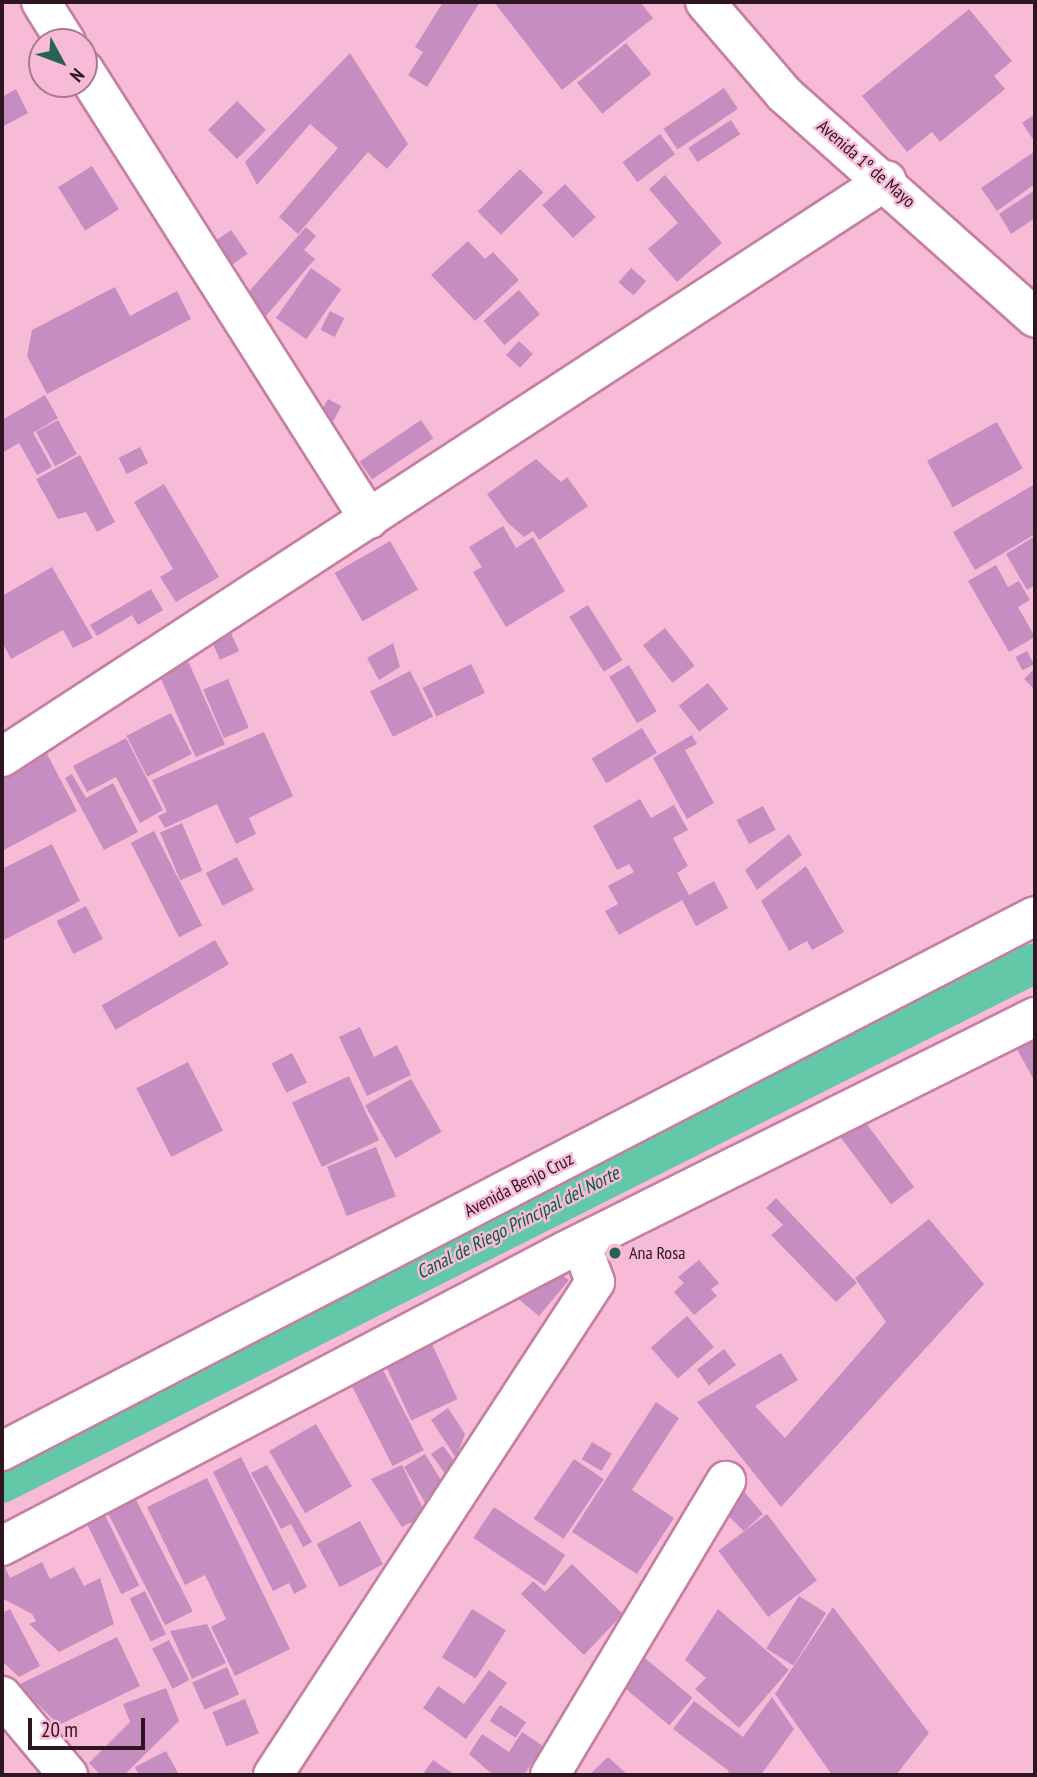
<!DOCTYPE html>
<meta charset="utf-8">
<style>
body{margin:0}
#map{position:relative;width:1037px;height:1777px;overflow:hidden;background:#f8bbd7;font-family:"PT Sans Narrow",sans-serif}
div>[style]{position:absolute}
.canal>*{height:40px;margin:-20px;padding:0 20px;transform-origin:20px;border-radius:20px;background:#63c8a7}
.building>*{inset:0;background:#c68dc0;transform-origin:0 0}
.roads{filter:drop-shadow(2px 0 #c57fa1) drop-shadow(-2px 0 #c57fa1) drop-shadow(0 2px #c57fa1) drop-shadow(0 -2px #c57fa1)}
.minor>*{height:38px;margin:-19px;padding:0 19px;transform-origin:19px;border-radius:19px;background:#fff}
.secondary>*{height:38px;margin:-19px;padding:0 19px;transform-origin:19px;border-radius:19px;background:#fff}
.dots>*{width:19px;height:19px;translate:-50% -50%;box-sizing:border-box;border:4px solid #f8bbd7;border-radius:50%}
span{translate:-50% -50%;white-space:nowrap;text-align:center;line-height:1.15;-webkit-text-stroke:5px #f8bbd7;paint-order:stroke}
.street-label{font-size:18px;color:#2f1422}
.poi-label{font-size:18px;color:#2f1422}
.left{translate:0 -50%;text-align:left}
.water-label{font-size:19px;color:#055c47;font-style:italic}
.frame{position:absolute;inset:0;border:4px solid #2f1422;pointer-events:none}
.north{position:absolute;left:28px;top:28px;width:70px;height:70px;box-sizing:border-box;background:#f8bbd7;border:2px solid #a8788f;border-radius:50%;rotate:131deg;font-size:19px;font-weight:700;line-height:28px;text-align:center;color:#2f1422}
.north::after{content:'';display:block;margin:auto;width:24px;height:32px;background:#256451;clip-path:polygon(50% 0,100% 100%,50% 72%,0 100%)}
.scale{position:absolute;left:28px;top:1718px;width:117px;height:32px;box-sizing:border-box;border:4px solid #2f1422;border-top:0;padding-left:9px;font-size:21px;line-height:24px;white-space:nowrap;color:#2f1422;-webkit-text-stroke:5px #f8bbd7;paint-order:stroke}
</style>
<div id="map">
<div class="canal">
<div style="left:2px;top:1483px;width:1156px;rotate:-26.72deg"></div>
</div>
<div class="building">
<div style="clip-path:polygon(443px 2px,480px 2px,427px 87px,408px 75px,423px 52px,415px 47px)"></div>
<div style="clip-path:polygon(494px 2px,640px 2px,653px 18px,562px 90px)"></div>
<div style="clip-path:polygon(969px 9px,1012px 61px,994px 76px,1005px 89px,940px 142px,932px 132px,907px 152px,862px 96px)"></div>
<div style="left:626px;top:43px;width:40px;height:63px;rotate:51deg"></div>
<div style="clip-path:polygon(350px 53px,408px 144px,387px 169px,368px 152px,298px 234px,279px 217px,338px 148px,310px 124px,257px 185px,245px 162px)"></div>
<div style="left:724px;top:88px;width:25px;height:73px;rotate:56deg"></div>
<div style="clip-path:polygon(16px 89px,28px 113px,4px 126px,2px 97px)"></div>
<div style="left:237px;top:101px;width:41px;height:41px;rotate:45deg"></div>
<div style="clip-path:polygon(1035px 114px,1035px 142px,1022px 123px)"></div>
<div style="left:731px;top:120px;width:17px;height:51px;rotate:57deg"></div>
<div style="left:660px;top:134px;width:25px;height:47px;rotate:53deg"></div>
<div style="clip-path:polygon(1035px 151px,1035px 184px,997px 211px,981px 188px)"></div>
<div style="left:92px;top:166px;width:51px;height:40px;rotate:58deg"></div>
<div style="left:520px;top:169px;width:33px;height:60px;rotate:45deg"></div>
<div style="clip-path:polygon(665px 175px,722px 243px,677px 282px,648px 249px,678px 223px,649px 189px)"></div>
<div style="left:565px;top:184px;width:45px;height:31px;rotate:47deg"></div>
<div style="clip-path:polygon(1035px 190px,1035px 218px,1011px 234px,999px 214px)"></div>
<div style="clip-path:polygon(306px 227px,316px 236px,304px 250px,315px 259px,259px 324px,237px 305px)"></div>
<div style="left:231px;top:230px;width:29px;height:26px;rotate:55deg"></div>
<div style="clip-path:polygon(468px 241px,485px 259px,493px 252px,519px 280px,475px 321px,431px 275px)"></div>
<div style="left:311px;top:268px;width:37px;height:61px;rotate:35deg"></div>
<div style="left:631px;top:268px;width:20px;height:19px;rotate:41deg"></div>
<div style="clip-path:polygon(115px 287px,130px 316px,177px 291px,191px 319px,47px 394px,27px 356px,32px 330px)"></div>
<div style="left:519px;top:290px;width:32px;height:47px;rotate:49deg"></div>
<div style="left:330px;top:311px;width:16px;height:21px;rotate:27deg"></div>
<div style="left:519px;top:341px;width:19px;height:19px;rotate:43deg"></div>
<div style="clip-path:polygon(45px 395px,58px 418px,33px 433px,52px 467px,37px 475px,19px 443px,2px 453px,2px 420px)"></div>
<div style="left:328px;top:399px;width:15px;height:17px;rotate:28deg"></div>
<div style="left:58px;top:420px;width:39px;height:25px;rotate:61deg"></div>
<div style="left:421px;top:420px;width:22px;height:74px;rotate:56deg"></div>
<div style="left:997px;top:422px;width:53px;height:80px;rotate:61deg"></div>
<div style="left:140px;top:447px;width:18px;height:24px;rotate:63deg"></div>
<div style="clip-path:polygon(80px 455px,115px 522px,97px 532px,86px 512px,58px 519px,36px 479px)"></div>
<div style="clip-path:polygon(536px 459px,561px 482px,567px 477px,588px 506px,539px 540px,533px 531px,524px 537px,507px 522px,487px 494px)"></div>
<div style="clip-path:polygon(164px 484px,219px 577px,176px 602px,160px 577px,173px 569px,134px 502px)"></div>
<div style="clip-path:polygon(1035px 484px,1035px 534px,975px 570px,953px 532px)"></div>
<div style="clip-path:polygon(503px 526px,516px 548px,533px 537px,565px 591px,506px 627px,473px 572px,482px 567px,469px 547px)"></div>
<div style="clip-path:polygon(1035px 536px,1035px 585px,1027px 590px,1006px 554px)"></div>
<div style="left:390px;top:541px;width:56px;height:64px;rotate:60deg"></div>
<div style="clip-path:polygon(996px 565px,1008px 587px,1019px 581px,1030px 600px,1018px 607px,1035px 637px,1009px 652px,968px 581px)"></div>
<div style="clip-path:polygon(52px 567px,93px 638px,73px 648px,63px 630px,11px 659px,2px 642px,2px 596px)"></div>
<div style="clip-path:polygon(151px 589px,163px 610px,138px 625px,132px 615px,97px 636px,90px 625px)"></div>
<div style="left:588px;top:605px;width:65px;height:22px;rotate:58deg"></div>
<div style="left:665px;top:628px;width:48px;height:28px;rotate:52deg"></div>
<div style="left:231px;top:633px;width:20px;height:21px;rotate:66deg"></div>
<div style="clip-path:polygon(393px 643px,400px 667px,379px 680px,367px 658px)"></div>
<div style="left:1027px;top:651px;width:15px;height:13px;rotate:62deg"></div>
<div style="left:188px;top:661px;width:91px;height:32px;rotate:66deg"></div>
<div style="left:471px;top:664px;width:32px;height:54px;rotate:64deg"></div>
<div style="left:629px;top:665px;width:54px;height:23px;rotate:59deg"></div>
<div style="clip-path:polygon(1035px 668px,1035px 690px,1024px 679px)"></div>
<div style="left:410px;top:671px;width:51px;height:45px;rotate:63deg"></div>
<div style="left:228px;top:679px;width:53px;height:27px;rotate:67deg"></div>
<div style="left:708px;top:683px;width:33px;height:37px;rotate:52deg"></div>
<div style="left:171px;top:713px;width:46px;height:50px;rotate:63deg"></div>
<div style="left:642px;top:728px;width:29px;height:59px;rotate:59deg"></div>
<div style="clip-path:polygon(264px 732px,293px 796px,249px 818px,256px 834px,236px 844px,217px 804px,165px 828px,158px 816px,167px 812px,152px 780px)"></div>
<div style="clip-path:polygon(692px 735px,697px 744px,685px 750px,714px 803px,687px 819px,653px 758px)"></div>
<div style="clip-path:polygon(126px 738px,163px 810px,140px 823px,116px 777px,87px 792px,73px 766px)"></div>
<div style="clip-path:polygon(46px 752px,77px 811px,2px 851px,2px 775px)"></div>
<div style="clip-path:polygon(72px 774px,86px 798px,113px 783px,138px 832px,104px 850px,65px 778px)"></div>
<div style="clip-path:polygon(640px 799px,651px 818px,674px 805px,688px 830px,673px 838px,688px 866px,677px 873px,689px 895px,714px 881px,728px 908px,696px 926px,682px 900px,619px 935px,605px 911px,618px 904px,608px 886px,634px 872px,629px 864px,617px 870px,593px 826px)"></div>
<div style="left:763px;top:806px;width:27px;height:30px;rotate:62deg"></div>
<div style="left:182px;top:823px;width:52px;height:24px;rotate:67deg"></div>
<div style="left:154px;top:831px;width:106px;height:26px;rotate:63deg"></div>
<div style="clip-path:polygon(789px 834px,802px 855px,757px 890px,745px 870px)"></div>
<div style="clip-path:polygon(52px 844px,80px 901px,2px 941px,2px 869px)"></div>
<div style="left:237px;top:857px;width:37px;height:35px;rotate:63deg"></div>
<div style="clip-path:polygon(806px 866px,844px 932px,812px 950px,807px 941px,789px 951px,761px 901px)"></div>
<div style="left:86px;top:906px;width:37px;height:33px;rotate:63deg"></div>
<div style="left:215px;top:940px;width:28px;height:131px;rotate:60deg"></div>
<div style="clip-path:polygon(360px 1027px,374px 1057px,397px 1045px,411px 1075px,367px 1096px,339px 1037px)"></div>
<div style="clip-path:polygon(1035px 1030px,1035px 1082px,1013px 1042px)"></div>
<div style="left:292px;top:1053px;width:33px;height:23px;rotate:63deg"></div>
<div style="left:188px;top:1062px;width:77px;height:58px;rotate:63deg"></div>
<div style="left:349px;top:1076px;width:71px;height:63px;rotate:65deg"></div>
<div style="left:411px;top:1079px;width:61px;height:53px;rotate:60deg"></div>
<div style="left:863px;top:1119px;width:85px;height:29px;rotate:53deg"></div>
<div style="left:376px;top:1147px;width:53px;height:53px;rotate:68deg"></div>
<div style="clip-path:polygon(776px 1198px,857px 1283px,836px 1302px,771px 1235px,783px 1225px,766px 1208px)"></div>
<div style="clip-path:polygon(929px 1219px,984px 1284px,781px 1507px,697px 1402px,781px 1353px,798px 1380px,755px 1406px,785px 1438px,886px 1322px,855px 1278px)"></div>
<div style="clip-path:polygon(699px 1260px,719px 1283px,711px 1289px,717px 1296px,694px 1315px,674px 1292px,684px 1283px,678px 1277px)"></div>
<div style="clip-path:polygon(562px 1275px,569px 1280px,539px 1316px,517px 1298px)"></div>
<div style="left:687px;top:1316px;width:41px;height:48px;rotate:49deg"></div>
<div style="left:430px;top:1340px;width:65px;height:51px;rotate:65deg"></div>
<div style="left:724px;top:1349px;width:20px;height:34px;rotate:53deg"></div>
<div style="left:383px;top:1370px;width:90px;height:35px;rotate:63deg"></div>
<div style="clip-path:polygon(656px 1402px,679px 1418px,632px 1490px,674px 1518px,637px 1574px,572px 1532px)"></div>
<div style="clip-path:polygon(448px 1408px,465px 1434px,456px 1458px,431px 1420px)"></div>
<div style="left:316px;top:1424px;width:72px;height:54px;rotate:60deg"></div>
<div style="left:592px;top:1442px;width:23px;height:20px;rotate:31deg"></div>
<div style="clip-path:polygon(443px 1446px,453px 1459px,446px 1475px,431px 1454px)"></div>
<div style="clip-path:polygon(425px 1454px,441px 1480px,427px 1506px,404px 1467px)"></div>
<div style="clip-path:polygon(241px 1457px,307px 1587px,294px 1594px,289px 1583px,273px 1591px,213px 1472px)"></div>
<div style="left:574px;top:1459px;width:36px;height:72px;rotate:34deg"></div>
<div style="clip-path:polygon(267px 1465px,312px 1542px,303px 1547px,291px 1524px,281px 1529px,251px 1473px)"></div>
<div style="clip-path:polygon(402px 1465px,426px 1515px,402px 1527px,371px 1479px)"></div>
<div style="clip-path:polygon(207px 1478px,290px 1649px,235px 1676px,211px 1627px,226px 1619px,205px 1575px,185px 1585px,147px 1507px)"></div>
<div style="clip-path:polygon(741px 1488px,763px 1514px,744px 1531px,725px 1513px)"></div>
<div style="left:131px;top:1490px;width:136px;height:31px;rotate:63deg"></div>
<div style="left:494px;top:1507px;width:86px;height:37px;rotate:34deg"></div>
<div style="left:102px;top:1509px;width:85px;height:20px;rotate:64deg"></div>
<div style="left:767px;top:1514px;width:83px;height:61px;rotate:53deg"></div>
<div style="left:360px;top:1521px;width:49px;height:49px;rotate:62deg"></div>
<div style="clip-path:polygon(2px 1561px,10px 1578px,42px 1562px,50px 1579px,74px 1567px,84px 1586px,100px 1578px,114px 1624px,59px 1652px,29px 1624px,36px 1621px,32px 1614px,2px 1598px)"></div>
<div style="clip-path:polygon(572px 1564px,623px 1614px,584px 1655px,521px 1594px,533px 1581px,545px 1592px)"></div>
<div style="left:145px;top:1591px;width:48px;height:17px;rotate:64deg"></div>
<div style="left:799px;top:1596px;width:32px;height:62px;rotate:32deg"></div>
<div style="clip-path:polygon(833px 1607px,929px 1733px,896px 1775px,832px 1775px,775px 1694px)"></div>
<div style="clip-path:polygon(10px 1609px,40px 1666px,19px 1677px,2px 1661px,2px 1613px)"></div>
<div style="left:472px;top:1609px;width:40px;height:57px;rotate:32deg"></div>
<div style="clip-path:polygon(718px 1609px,789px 1670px,739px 1728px,695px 1689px,706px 1678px,685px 1660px)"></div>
<div style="clip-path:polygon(207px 1624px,226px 1663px,192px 1679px,170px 1631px)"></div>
<div style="clip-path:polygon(117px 1637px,140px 1686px,59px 1725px,18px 1685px)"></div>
<div style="left:169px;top:1640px;width:45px;height:19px;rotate:63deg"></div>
<div style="left:645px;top:1658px;width:62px;height:36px;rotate:40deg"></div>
<div style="left:227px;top:1667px;width:30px;height:38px;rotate:66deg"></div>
<div style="clip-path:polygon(489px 1670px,507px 1683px,466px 1739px,423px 1708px,438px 1686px,464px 1704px)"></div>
<div style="clip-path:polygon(166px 1688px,179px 1721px,124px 1775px,101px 1775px,89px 1763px,130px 1722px,123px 1704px)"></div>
<div style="clip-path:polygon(772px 1697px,794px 1729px,761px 1775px,726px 1775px,729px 1771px,673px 1729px,694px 1701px,743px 1737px)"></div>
<div style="left:245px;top:1699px;width:37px;height:35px;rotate:68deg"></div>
<div style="left:500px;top:1705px;width:31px;height:19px;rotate:33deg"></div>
<div style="clip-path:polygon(522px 1732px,543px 1746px,524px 1775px,493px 1775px,469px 1754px,482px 1734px,509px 1752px)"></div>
<div style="clip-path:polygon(166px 1751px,179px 1775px,139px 1775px,135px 1767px)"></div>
<div style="clip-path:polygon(608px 1757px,628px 1775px,589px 1775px)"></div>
<div style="clip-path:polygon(433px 1760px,455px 1775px,422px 1775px)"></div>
</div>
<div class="roads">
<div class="minor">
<div style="left:41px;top:2px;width:47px;rotate:58deg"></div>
<div style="left:84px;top:70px;width:532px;rotate:57.59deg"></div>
<div style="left:2px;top:757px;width:1056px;rotate:-33.1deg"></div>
<div style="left:2px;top:1696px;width:103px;rotate:50.1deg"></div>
<div style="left:273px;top:1775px;width:589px;rotate:-56.85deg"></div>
<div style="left:595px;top:1282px;width:40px;rotate:-110.2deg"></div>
<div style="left:550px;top:1775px;width:343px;rotate:-59.1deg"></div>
</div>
<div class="secondary">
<div style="left:705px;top:2px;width:121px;rotate:49.3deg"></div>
<div style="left:784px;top:94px;width:336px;rotate:41.7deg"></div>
<div style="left:2px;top:1451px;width:1163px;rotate:-27.38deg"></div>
<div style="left:2px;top:1546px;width:636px;rotate:-27.65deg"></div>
<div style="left:565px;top:1251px;width:525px;rotate:-26.47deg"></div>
</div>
</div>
<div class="dots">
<div style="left:615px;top:1253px;background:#256451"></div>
</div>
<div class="street-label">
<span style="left:866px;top:164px;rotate:41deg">Avenida 1º de Mayo</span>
<span style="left:519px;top:1185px;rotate:-27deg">Avenida Benjo Cruz</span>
</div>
<div class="poi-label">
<span class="left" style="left:629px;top:1253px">Ana Rosa</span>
</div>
<div class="water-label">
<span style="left:518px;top:1223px;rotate:-27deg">Canal de Riego Principal del Norte</span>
</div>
<div class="frame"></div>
<div class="north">N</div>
<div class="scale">20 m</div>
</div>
